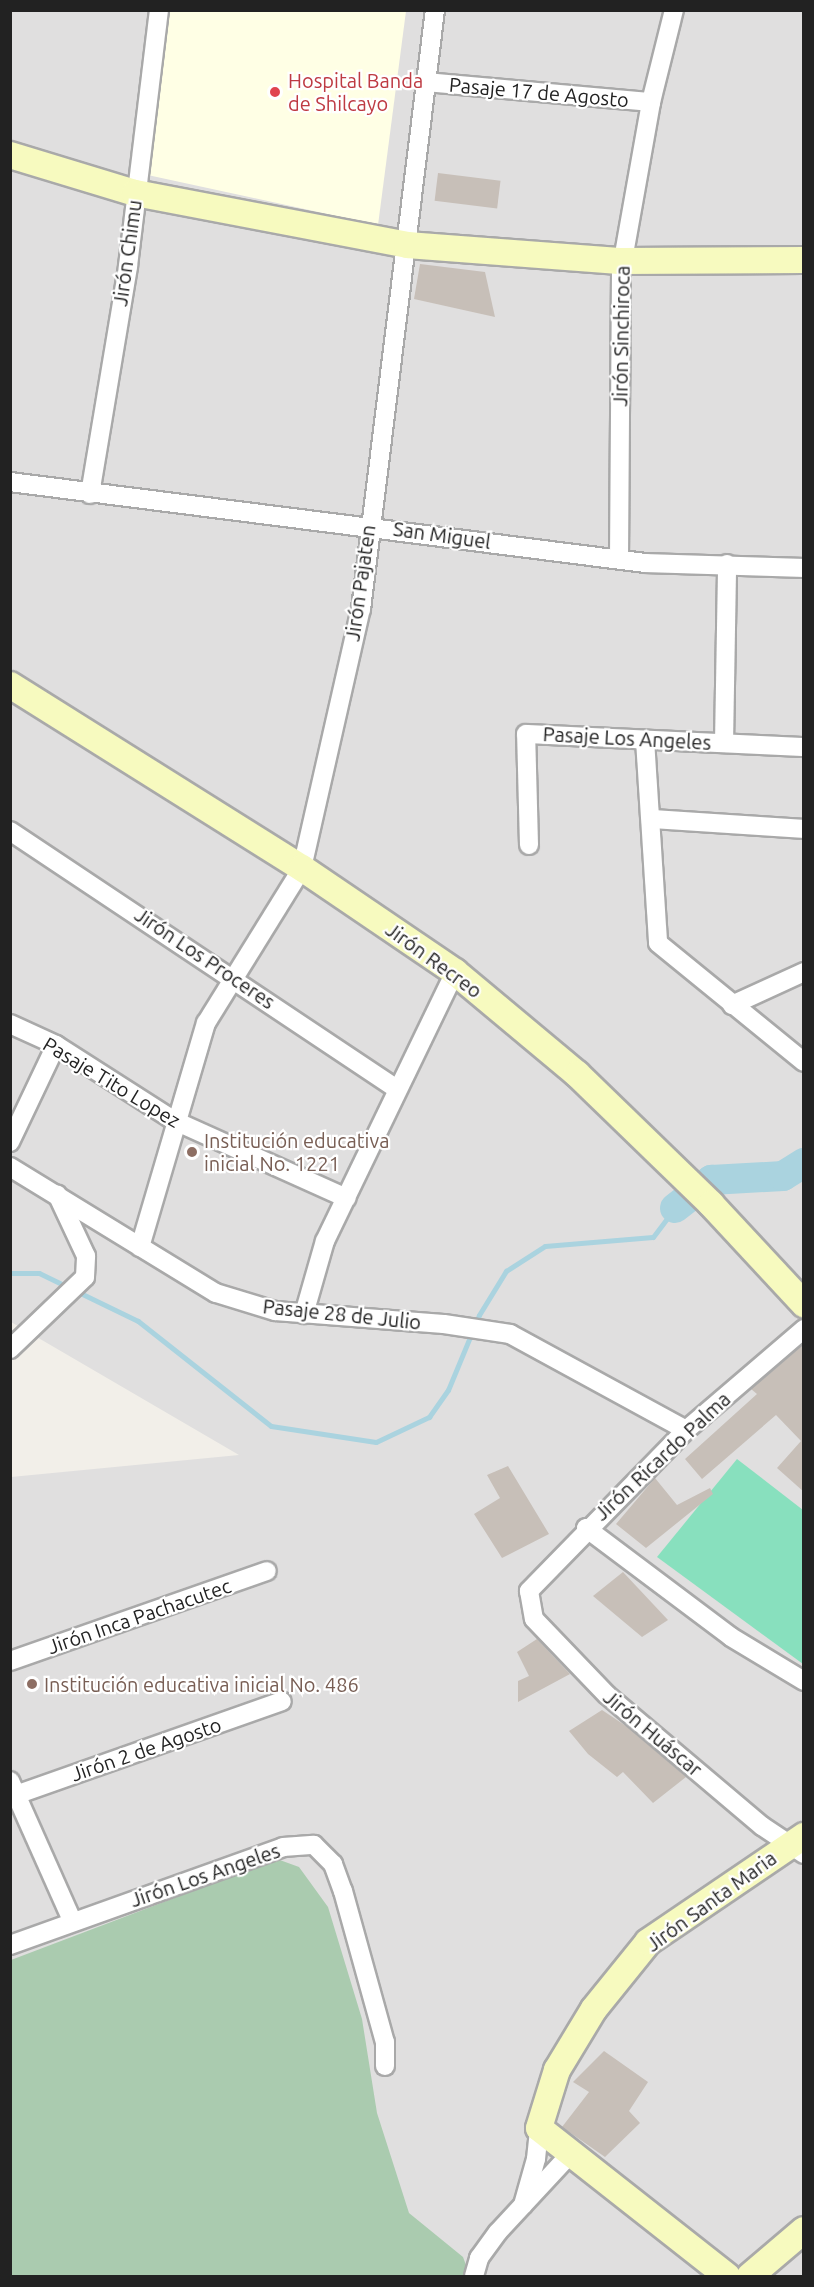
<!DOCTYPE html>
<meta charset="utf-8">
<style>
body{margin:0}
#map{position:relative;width:814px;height:2287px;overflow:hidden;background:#f2efe9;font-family:Ubuntu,sans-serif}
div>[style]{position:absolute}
.residential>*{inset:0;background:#e0dfdf}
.education>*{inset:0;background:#ffffe5}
.cemetery>*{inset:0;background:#aacbaf}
.pitch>*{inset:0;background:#88e0be}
.stream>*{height:5px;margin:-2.5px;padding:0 2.5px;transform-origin:2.5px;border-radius:2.5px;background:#aad3df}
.river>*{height:30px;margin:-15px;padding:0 15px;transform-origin:15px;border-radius:15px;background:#aad3df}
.building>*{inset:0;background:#c7bfb8;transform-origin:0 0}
.roads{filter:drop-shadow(2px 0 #a9a9a9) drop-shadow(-2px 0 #a9a9a9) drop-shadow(0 2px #a9a9a9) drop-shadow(0 -2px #a9a9a9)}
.street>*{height:18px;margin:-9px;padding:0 9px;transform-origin:9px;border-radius:9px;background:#fff}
.secondary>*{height:26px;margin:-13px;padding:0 13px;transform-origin:13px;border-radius:13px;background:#f7fabf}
.dots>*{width:16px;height:16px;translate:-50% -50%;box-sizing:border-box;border:3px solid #fff;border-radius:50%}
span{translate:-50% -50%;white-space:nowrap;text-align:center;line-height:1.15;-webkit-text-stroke:4.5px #fff;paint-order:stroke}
.health-label{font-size:20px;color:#be3a42}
.left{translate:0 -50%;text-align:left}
.street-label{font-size:20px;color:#222}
.education-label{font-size:20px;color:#785e54}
.frame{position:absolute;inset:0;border:12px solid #222;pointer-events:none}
</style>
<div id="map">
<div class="residential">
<div style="clip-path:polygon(11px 11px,803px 11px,803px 2276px,11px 2276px,11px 1477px,239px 1455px,11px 1322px)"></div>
</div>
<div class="education">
<div style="clip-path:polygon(166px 11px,406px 11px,378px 225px,143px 174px)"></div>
</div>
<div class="cemetery">
<div style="clip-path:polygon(277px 1859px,299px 1867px,328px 1907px,362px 2019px,377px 2113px,409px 2213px,463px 2257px,470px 2276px,11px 2276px,11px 1960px)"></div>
</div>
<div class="pitch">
<div style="clip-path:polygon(737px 1459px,803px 1510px,803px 1664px,657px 1557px)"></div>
</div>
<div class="stream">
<div style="left:10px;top:1273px;width:29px"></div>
<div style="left:39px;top:1273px;width:110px;rotate:25.9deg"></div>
<div style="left:138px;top:1321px;width:169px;rotate:38.3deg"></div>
<div style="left:271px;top:1426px;width:106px;rotate:8.7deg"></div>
<div style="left:376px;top:1442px;width:59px;rotate:-25.3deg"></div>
<div style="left:429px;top:1417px;width:33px;rotate:-55deg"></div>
<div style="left:448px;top:1390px;width:81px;rotate:-67.5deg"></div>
<div style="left:479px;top:1315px;width:52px;rotate:-58.5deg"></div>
<div style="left:506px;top:1271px;width:46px;rotate:-32.7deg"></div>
<div style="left:545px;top:1246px;width:108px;rotate:-4.8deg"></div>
<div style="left:653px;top:1237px;width:36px;rotate:-53deg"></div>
</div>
<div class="river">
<div style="left:675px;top:1208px;width:46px;rotate:-37.9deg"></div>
<div style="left:711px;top:1180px;width:72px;rotate:-3.2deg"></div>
<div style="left:783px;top:1176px;width:25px;rotate:-32deg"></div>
</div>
<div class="building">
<div style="left:438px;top:173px;width:63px;height:28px;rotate:7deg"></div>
<div style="clip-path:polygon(420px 264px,485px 272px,495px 317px,414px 299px)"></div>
<div style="clip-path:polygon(804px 1344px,804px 1492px,777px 1468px,801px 1441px,776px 1415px,702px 1479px,685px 1459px,757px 1394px,751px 1389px)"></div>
<div style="clip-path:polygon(508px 1466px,549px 1534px,502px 1558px,474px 1514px,500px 1498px,487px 1475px)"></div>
<div style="clip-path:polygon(655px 1478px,677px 1505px,710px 1488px,713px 1494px,646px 1548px,616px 1524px)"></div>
<div style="clip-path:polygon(623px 1572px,668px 1620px,642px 1637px,593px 1596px)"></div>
<div style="clip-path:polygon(537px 1639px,570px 1674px,518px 1702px,518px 1681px,529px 1676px,517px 1652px)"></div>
<div style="clip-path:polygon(602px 1710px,629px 1728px,686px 1777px,653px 1803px,623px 1772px,617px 1777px,588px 1754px,569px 1731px)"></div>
<div style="clip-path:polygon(604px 2051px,648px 2082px,629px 2111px,640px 2123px,605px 2157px,562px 2127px,589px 2092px,573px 2082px)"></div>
</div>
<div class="roads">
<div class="street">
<div style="left:426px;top:82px;width:226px;rotate:5.1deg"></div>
<div style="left:10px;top:482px;width:640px;rotate:7.27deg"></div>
<div style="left:645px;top:563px;width:159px;rotate:1.8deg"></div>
<div style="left:90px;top:494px;width:231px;rotate:-80.5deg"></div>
<div style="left:128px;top:266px;width:258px;rotate:-83.1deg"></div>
<div style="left:619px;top:559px;width:288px;rotate:-89.6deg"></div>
<div style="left:621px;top:271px;width:172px;rotate:-79.9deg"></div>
<div style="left:651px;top:102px;width:95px;rotate:-76deg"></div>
<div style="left:645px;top:740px;width:203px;rotate:86.3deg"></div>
<div style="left:658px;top:943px;width:188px;rotate:39.2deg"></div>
<div style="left:724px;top:743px;width:179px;rotate:-89deg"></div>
<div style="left:654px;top:819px;width:150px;rotate:3.8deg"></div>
<div style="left:10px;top:831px;width:465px;rotate:33.7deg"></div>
<div style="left:529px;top:845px;width:111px;rotate:-91.5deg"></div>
<div style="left:526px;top:734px;width:278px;rotate:2.7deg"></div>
<div style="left:732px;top:1005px;width:79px;rotate:-24.6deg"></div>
<div style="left:10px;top:1024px;width:51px;rotate:24.5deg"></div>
<div style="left:56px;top:1045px;width:141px;rotate:32.6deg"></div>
<div style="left:175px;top:1121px;width:188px;rotate:24.2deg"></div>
<div style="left:10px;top:1142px;width:107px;rotate:-64.6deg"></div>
<div style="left:10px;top:1167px;width:241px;rotate:31.5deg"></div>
<div style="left:216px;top:1293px;width:62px;rotate:17deg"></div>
<div style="left:275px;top:1311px;width:169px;rotate:4.4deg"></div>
<div style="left:444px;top:1324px;width:67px;rotate:8.6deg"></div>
<div style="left:510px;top:1334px;width:200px;rotate:28.6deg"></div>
<div style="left:140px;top:1247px;width:234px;rotate:-73.6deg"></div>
<div style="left:206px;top:1023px;width:182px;rotate:-58.2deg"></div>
<div style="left:302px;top:868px;width:266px;rotate:-77.2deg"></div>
<div style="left:361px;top:609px;width:604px;rotate:-82.96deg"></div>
<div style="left:304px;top:1314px;width:76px;rotate:-74deg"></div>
<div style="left:325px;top:1241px;width:299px;rotate:-64.2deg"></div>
<div style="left:804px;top:1329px;width:155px;rotate:139.4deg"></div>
<div style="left:686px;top:1430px;width:225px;rotate:134.3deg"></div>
<div style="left:529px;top:1591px;width:28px;rotate:80deg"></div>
<div style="left:534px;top:1619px;width:105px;rotate:46.2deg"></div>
<div style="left:607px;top:1695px;width:203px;rotate:40.2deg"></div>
<div style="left:762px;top:1826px;width:50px;rotate:33.7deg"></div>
<div style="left:10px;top:1349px;width:104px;rotate:-43.8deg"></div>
<div style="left:85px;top:1277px;width:21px;rotate:-87deg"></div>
<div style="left:86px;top:1256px;width:68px;rotate:-115.1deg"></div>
<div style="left:586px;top:1528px;width:181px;rotate:36.9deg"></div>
<div style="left:731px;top:1637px;width:85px;rotate:31.1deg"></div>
<div style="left:10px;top:1661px;width:272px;rotate:-19.3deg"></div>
<div style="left:10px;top:1781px;width:152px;rotate:66deg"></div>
<div style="left:10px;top:1797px;width:288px;rotate:-19.4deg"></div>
<div style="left:10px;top:1945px;width:290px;rotate:-19.7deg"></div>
<div style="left:283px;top:1847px;width:31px;rotate:-4deg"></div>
<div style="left:314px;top:1845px;width:27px;rotate:45deg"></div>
<div style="left:333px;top:1864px;width:29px;rotate:70deg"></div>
<div style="left:343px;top:1891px;width:157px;rotate:74.5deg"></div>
<div style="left:385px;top:2042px;width:24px;rotate:90deg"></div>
<div style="left:523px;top:2205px;width:48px;rotate:-74.2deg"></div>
<div style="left:536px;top:2159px;width:31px;rotate:-84deg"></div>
<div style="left:474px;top:2276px;width:19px;rotate:-74deg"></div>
<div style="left:479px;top:2258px;width:32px;rotate:-54deg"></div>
<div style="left:498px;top:2232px;width:109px;rotate:-47.2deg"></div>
</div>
<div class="secondary">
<div style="left:10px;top:155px;width:131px;rotate:16.9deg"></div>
<div style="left:135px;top:193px;width:277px;rotate:10.8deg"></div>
<div style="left:407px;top:245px;width:216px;rotate:4.3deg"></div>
<div style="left:622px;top:261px;width:182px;rotate:-0.3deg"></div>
<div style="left:10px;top:685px;width:345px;rotate:32.1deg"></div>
<div style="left:302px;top:868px;width:185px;rotate:34.2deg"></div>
<div style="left:455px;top:972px;width:159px;rotate:39.9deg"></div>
<div style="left:577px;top:1074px;width:187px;rotate:44.1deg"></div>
<div style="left:711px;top:1204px;width:137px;rotate:47.1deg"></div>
<div style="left:727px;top:2276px;width:239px;rotate:-141.8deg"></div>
<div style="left:539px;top:2128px;width:61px;rotate:-72.8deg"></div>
<div style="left:557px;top:2070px;width:71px;rotate:-58.8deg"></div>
<div style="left:594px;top:2009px;width:86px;rotate:-51.1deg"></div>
<div style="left:648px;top:1942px;width:189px;rotate:-34.2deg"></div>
<div style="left:750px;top:2276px;width:71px;rotate:-40.4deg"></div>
</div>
</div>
<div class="dots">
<div style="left:275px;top:92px;background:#e0444e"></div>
<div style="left:192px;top:1152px;background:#8d6e63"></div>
<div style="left:32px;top:1684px;background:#8d6e63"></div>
</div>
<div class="health-label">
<span class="left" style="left:288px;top:92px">Hospital Banda<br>de Shilcayo</span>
</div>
<div class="street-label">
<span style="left:539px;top:92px;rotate:5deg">Pasaje 17 de Agosto</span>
<span style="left:127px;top:253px;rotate:-82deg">Jirón Chimu</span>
<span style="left:621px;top:336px;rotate:-89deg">Jirón Sinchiroca</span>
<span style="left:442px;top:535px;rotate:8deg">San Miguel</span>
<span style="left:360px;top:583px;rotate:-82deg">Jirón Pajaten</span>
<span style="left:627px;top:738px;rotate:3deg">Pasaje Los Angeles</span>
<span style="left:205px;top:958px;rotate:34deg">Jirón Los Proceres</span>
<span style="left:434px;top:960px;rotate:36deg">Jirón Recreo</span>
<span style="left:112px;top:1082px;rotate:31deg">Pasaje Tito Lopez</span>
<span style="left:342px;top:1314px;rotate:6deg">Pasaje 28 de Julio</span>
<span style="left:662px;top:1456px;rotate:-43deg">Jirón Ricardo Palma</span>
<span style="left:139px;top:1616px;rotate:-19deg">Jirón Inca Pachacutec</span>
<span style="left:653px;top:1733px;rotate:40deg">Jirón Huáscar</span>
<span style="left:146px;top:1749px;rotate:-19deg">Jirón 2 de Agosto</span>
<span style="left:205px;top:1875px;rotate:-19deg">Jirón Los Angeles</span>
<span style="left:711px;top:1901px;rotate:-36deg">Jirón Santa Maria</span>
</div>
<div class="education-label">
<span class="left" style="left:204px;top:1152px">Institución educativa<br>inicial No. 1221</span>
<span class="left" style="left:44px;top:1684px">Institución educativa inicial No. 486</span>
</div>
<div class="frame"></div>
</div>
